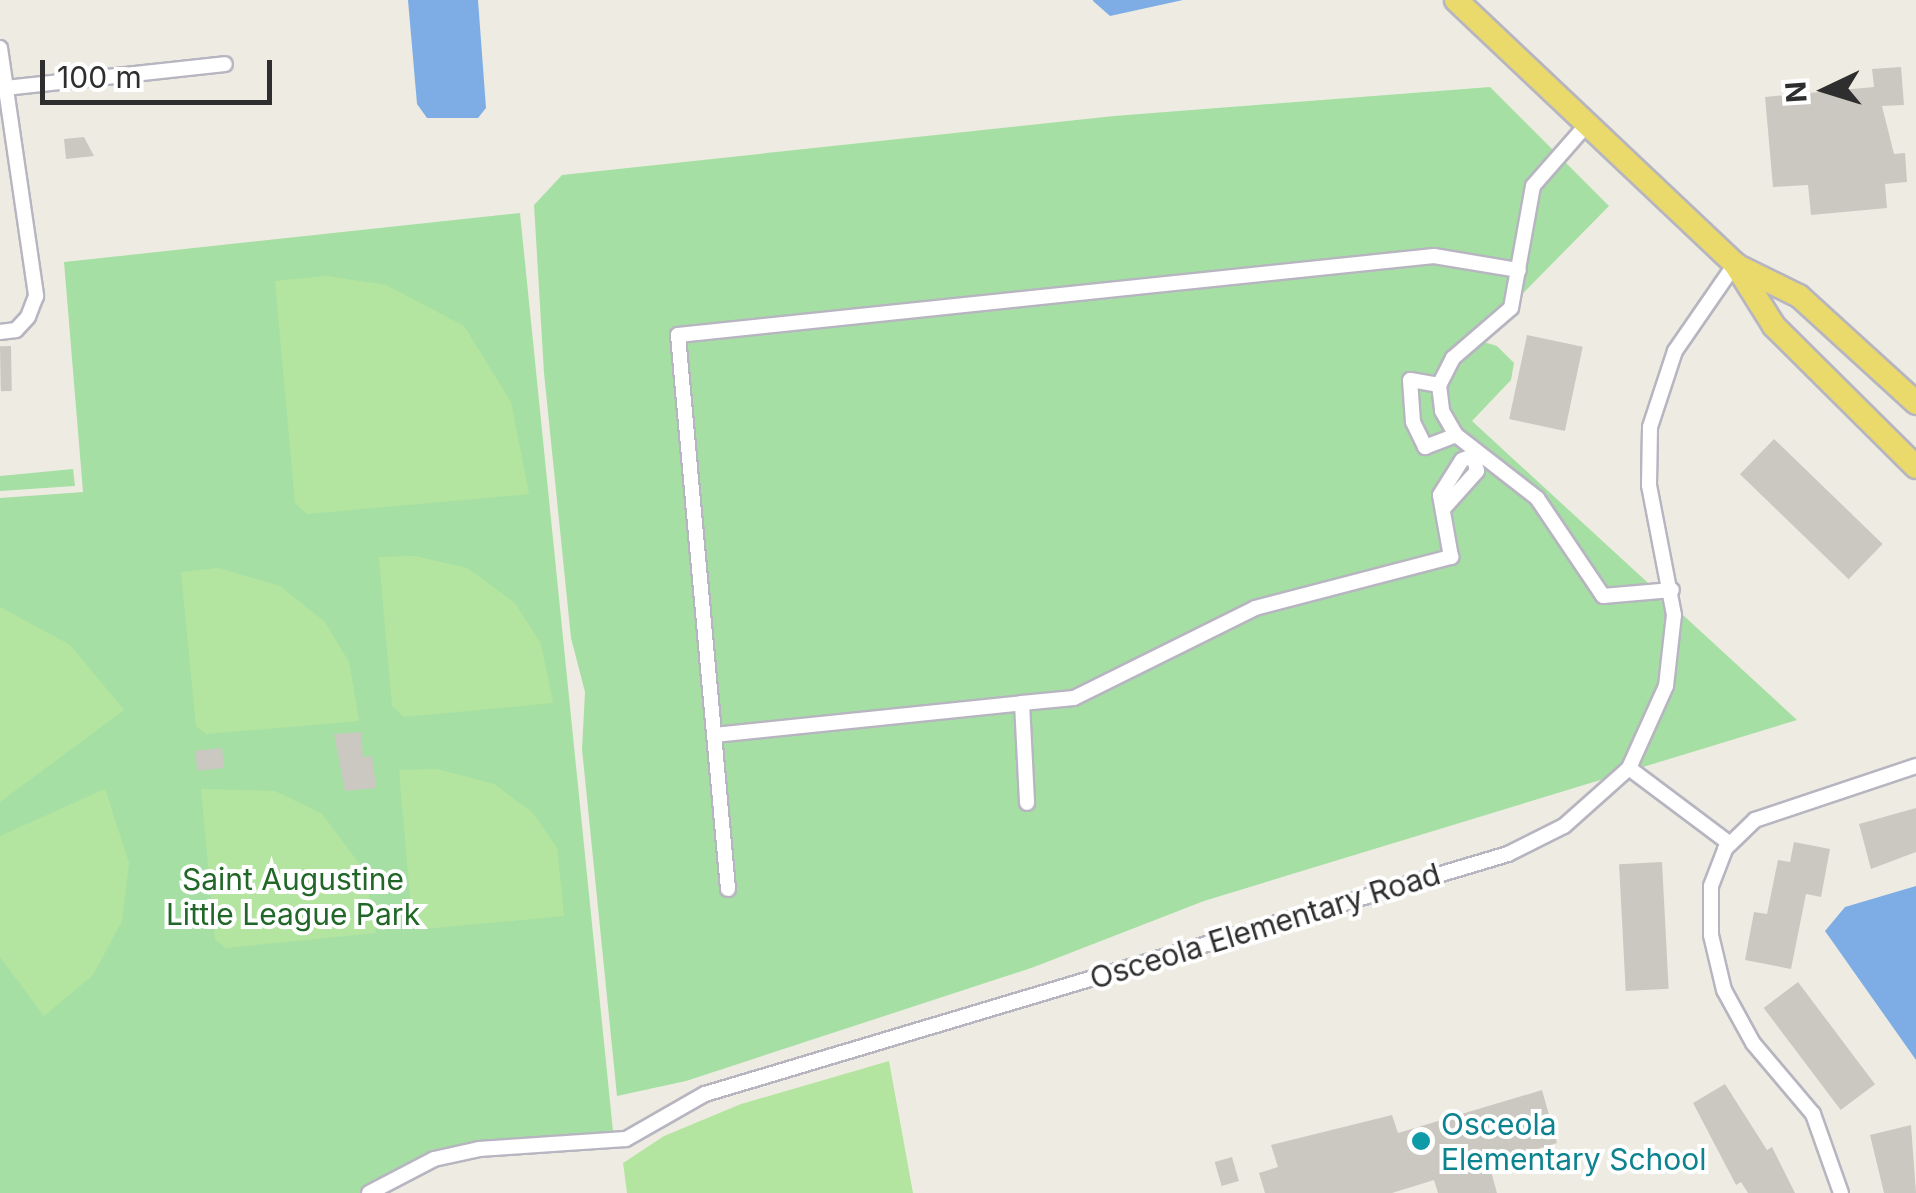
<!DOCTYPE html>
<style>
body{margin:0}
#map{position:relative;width:1916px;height:1193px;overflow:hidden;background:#eeece2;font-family:Inter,sans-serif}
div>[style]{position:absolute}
.green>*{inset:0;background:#a6dfa3}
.pitch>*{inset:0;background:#b4e5a0}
.water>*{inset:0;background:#7eade6}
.building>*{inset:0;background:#cac8c1;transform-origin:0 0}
.roads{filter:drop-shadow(2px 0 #b6b5c0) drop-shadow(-2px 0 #b6b5c0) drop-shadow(0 2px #b6b5c0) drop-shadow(0 -2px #b6b5c0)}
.minor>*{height:14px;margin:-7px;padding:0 7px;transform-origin:7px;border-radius:7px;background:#fff}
.trunk>*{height:22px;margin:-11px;padding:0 11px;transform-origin:11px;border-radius:11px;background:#ead96b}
.dots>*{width:28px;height:28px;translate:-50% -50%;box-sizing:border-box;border:5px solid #fff;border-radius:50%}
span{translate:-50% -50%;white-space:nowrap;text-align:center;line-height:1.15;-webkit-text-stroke:8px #fff;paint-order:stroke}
.park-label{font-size:30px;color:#216727}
.street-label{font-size:30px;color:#2e2e2e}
.culture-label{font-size:30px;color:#0d838f}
.left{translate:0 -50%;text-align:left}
.north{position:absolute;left:1776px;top:40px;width:100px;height:100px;-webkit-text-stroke:8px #fff;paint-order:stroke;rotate:266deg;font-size:28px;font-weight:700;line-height:40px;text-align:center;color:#2e2e2e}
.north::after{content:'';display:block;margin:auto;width:35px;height:45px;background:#2e2e2e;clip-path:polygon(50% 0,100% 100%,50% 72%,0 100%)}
.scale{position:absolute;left:40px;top:60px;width:232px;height:45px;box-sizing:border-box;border:5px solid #2e2e2e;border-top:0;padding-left:12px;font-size:30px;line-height:35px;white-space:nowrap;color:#2e2e2e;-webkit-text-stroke:8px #fff;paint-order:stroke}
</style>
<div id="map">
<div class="green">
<div style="clip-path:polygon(1490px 87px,1609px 206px,1477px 340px,1497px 346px,1514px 363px,1511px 380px,1472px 421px,1797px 720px,1204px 901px,1034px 967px,686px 1081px,617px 1096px,582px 749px,585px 692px,571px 638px,544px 373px,534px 205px,562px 175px,1114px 116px)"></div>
<div style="clip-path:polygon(520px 213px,614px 1141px,434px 1159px,369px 1193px,0 1193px,0 498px,83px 492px,64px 262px)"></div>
<div style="clip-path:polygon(73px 469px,75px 486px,0 491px,0 476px)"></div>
</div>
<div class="pitch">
<div style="clip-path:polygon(326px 276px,386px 285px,464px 326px,511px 402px,529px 494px,307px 514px,295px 503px,275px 281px)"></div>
<div style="clip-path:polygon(415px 556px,467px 568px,515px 603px,541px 644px,553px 703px,404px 717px,392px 706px,379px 557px)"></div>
<div style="clip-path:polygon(218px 568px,280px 586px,325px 622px,349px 662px,359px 721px,206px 734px,196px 726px,181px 572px)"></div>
<div style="clip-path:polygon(0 607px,70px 645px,124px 710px,0 802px)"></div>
<div style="clip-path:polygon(437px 769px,494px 784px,533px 813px,557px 848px,564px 916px,423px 929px,412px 919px,399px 770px)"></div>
<div style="clip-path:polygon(105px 789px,129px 863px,122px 921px,93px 975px,44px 1016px,0 957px,0 836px)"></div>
<div style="clip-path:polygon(201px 789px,275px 791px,322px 814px,364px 870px,376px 933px,225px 948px,215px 939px)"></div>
<div style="clip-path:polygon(889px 1061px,913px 1193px,627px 1193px,623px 1163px,664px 1136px,741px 1104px)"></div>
</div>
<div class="water">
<div style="clip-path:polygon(408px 0,478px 0,486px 108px,478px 118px,427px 118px,417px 104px)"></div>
<div style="clip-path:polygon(1183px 0,1110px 16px,1093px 1px,1093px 0)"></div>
<div style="clip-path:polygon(1916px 886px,1916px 1060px,1825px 931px,1845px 907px)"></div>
</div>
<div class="building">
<div style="clip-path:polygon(1901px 67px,1904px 105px,1882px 106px,1894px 154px,1905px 153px,1907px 182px,1885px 184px,1887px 208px,1811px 215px,1808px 185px,1773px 187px,1765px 97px,1874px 87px,1872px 69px)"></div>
<div style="clip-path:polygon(84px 137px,94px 156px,66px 159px,64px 139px)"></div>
<div style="left:1527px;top:335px;width:57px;height:86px;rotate:12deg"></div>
<div style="left:11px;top:346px;width:45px;height:11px;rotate:89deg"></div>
<div style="left:1774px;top:439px;width:151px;height:49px;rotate:44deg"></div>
<div style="clip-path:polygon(361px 732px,363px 757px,372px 756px,376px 788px,345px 791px,334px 734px)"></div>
<div style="left:222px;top:748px;width:20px;height:27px;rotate:84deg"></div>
<div style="clip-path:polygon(1916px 808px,1916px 852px,1871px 869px,1859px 824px)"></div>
<div style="clip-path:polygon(1794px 842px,1830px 849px,1821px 897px,1806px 894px,1791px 969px,1745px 960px,1754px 912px,1767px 914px,1778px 860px,1790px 862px)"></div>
<div style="left:1662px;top:862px;width:127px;height:43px;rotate:87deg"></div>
<div style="left:1798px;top:982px;width:128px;height:43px;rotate:53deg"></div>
<div style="clip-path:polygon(1725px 1084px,1767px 1150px,1772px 1147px,1795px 1193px,1748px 1193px,1741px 1182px,1736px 1185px,1693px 1103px)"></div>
<div style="clip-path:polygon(1542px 1090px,1557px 1143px,1489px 1164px,1497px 1193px,1438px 1193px,1434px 1180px,1392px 1193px,1265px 1193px,1259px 1173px,1278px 1167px,1271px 1145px,1392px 1115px,1398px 1133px)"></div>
<div style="clip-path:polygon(1911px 1125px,1916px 1193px,1884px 1193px,1870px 1135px)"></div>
<div style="left:1232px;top:1157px;width:25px;height:18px;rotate:74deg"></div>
</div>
<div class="roads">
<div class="minor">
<div style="left:0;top:48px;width:251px;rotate:81.7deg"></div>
<div style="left:36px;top:296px;width:22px;rotate:111deg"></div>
<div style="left:28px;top:317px;width:18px;rotate:133deg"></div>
<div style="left:16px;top:330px;width:16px;rotate:173deg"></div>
<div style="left:5px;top:88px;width:221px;rotate:-6.2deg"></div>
<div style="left:1589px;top:122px;width:85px;rotate:131.2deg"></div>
<div style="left:1533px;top:186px;width:124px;rotate:100.2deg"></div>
<div style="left:1511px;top:308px;width:77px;rotate:139.2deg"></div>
<div style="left:1453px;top:358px;width:30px;rotate:117deg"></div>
<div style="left:1439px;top:385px;width:26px;rotate:83deg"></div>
<div style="left:1442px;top:411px;width:28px;rotate:60deg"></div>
<div style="left:1456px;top:435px;width:103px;rotate:37.9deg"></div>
<div style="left:1537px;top:498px;width:118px;rotate:56deg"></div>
<div style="left:1603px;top:596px;width:69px;rotate:-5deg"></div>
<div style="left:1439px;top:385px;width:29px;rotate:-170deg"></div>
<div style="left:1410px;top:380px;width:42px;rotate:85.9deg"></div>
<div style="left:1413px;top:422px;width:28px;rotate:64deg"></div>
<div style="left:1425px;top:447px;width:33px;rotate:-21deg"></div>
<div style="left:1443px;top:509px;width:51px;rotate:-48.2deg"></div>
<div style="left:1477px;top:471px;width:12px;rotate:-104deg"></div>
<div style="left:1022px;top:703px;width:52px;rotate:-5.5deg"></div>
<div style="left:1074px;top:698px;width:202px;rotate:-26.4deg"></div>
<div style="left:1255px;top:608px;width:203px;rotate:-14.6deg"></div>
<div style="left:1451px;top:557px;width:63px;rotate:-100.1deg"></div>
<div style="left:1440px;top:495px;width:41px;rotate:-57.8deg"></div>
<div style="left:1462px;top:460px;width:17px;rotate:-21deg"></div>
<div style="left:714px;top:735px;width:310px;rotate:-5.9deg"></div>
<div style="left:1022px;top:703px;width:100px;rotate:87.1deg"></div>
<div style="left:1629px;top:768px;width:125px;rotate:36.9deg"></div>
<div style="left:728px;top:889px;width:556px;rotate:-95.16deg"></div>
<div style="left:678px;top:335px;width:760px;rotate:-5.97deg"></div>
<div style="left:1434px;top:256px;width:86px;rotate:9.4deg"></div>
<div style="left:369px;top:1193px;width:73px;rotate:-27.6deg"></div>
<div style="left:434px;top:1159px;width:46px;rotate:-12.5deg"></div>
<div style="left:479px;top:1149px;width:147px;rotate:-3.9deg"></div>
<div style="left:626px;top:1139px;width:91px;rotate:-29.7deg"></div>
<div style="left:705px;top:1094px;width:838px;rotate:-16.64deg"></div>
<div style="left:1508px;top:854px;width:63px;rotate:-26.6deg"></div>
<div style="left:1564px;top:826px;width:87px;rotate:-41.7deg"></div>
<div style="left:1629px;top:768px;width:90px;rotate:-65.7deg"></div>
<div style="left:1666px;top:686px;width:71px;rotate:-83.6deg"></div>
<div style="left:1674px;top:615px;width:132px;rotate:-100.9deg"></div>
<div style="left:1649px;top:485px;width:58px;rotate:-89deg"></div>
<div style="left:1650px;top:427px;width:80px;rotate:-71.8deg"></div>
<div style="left:1675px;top:351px;width:106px;rotate:-55.4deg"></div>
<div style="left:1841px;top:1193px;width:84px;rotate:-109.5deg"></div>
<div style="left:1813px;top:1114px;width:93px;rotate:-130.2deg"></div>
<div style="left:1753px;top:1043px;width:60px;rotate:-118.7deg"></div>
<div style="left:1724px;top:990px;width:57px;rotate:-103.3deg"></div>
<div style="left:1711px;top:935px;width:49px;rotate:-90deg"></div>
<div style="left:1711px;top:886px;width:40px;rotate:-69deg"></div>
<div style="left:1725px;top:849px;width:42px;rotate:-44deg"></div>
<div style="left:1755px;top:820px;width:170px;rotate:-18.5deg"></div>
</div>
<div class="trunk">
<div style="left:1456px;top:0;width:384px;rotate:43.4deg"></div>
<div style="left:1735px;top:264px;width:73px;rotate:57.8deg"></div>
<div style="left:1774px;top:326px;width:200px;rotate:44.8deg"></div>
<div style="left:1738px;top:266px;width:68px;rotate:26.2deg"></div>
<div style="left:1799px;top:296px;width:159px;rotate:42.4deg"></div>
</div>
</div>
<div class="dots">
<div style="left:1421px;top:1141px;background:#0f9aa8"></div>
</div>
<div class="park-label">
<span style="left:293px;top:896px">Saint Augustine<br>Little League Park</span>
</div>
<div class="street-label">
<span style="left:1265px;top:926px;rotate:-17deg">Osceola Elementary Road</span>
</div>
<div class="culture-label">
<span class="left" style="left:1441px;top:1141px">Osceola<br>Elementary School</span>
</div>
<div class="north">N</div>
<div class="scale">100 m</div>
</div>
